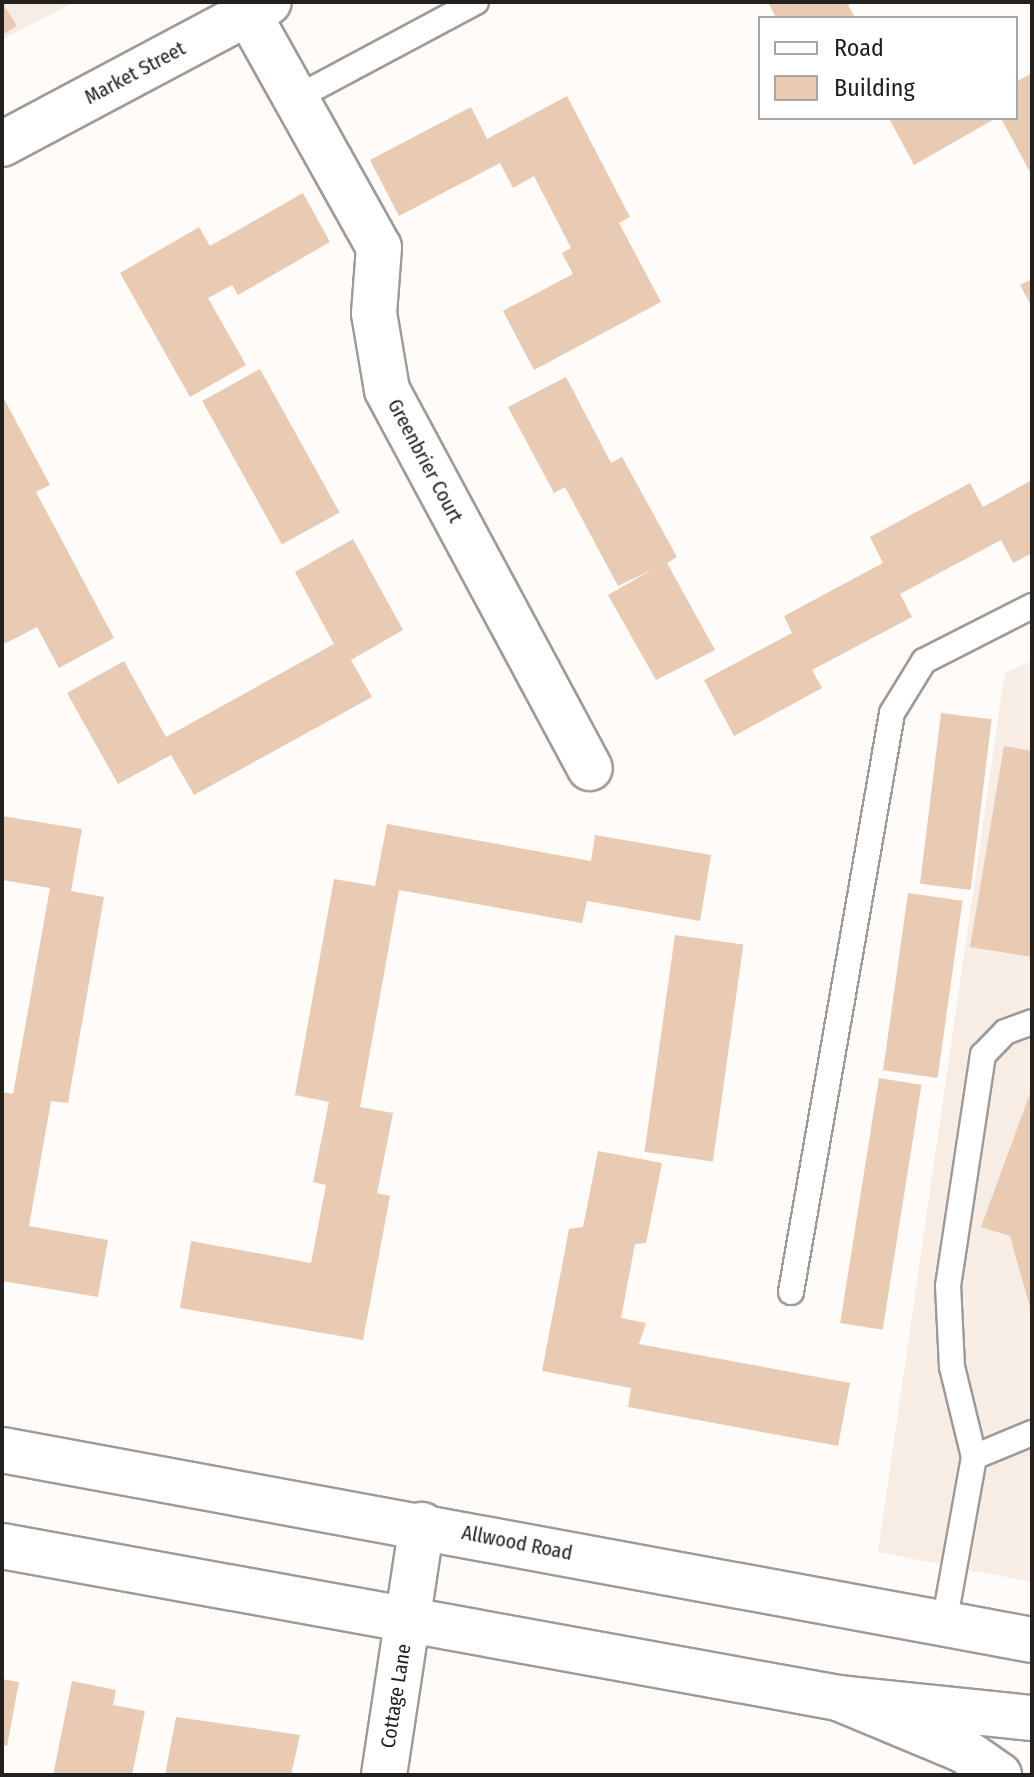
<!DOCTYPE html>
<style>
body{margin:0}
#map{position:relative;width:1034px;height:1777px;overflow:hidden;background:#fefbf8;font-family:"Fira Sans Condensed",sans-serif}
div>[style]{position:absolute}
.built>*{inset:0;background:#f7ede5}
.building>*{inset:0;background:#e8cbb2;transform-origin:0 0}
.roads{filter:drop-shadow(2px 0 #9d9a98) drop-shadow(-2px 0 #9d9a98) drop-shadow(0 2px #9d9a98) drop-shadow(0 -2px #9d9a98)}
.lane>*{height:24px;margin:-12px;padding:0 12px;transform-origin:12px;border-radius:12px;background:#fff}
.street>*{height:44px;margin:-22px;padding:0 22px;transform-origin:22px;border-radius:22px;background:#fff}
.secondary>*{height:44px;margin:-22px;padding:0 22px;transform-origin:22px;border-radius:22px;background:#fff}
.primary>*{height:44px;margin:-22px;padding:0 22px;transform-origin:22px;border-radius:22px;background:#fff}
span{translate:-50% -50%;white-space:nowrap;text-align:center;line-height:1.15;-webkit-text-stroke:6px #fff;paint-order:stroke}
.street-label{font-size:20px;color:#222120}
.frame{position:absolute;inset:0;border:4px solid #222120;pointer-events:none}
.legend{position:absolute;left:758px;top:16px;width:260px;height:104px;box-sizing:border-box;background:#fff;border:2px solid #a7a6a6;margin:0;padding:10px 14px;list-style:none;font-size:24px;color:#222120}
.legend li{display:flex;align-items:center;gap:16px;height:40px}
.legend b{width:40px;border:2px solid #a7a6a6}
</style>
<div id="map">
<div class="built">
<div style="clip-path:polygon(2px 2px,74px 2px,2px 40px)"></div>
<div style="clip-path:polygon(1032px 661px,1032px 1582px,878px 1552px,1002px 691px,1006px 672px)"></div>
</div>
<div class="building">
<div style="clip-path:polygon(2px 2px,17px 26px,2px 35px)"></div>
<div style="clip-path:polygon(768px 2px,853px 2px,848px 5px,855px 18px,776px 18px)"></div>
<div style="clip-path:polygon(1032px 73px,1032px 176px,1001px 118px,1016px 118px,1016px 82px)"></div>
<div style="clip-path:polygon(567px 96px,630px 217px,619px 223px,661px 302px,534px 370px,503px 311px,573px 274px,562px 253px,571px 248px,534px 176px,513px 188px,500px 163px,399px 216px,370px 160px,471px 107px,487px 139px)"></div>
<div style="clip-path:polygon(889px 118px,996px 118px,914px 165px)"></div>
<div style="clip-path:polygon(303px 193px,330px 242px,238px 295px,232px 285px,208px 298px,246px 365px,190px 397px,120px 273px,199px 227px,210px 246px)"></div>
<div style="clip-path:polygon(1032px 279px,1032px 307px,1020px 285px)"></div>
<div style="left:260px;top:369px;width:164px;height:66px;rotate:61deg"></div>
<div style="clip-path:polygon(566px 377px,611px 463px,622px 457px,677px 557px,667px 563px,715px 650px,656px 680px,608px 595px,653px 569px,618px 586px,565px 487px,554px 493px,508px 407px)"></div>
<div style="clip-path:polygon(2px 395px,50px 485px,36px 492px,114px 638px,59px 668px,37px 627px,2px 645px)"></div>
<div style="clip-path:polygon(1032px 480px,1032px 553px,1013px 563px,1001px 540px,900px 594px,912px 617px,812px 670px,822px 688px,734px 736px,704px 680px,792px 633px,784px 616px,883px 563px,870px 537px,970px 483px,983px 507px)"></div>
<div style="clip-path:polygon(353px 539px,403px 630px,351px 660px,372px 697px,194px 795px,171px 755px,118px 784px,67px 693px,124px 661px,166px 737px,334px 644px,295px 572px)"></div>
<div style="left:941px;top:713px;width:51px;height:172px;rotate:7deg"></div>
<div style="clip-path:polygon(1004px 746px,1032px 751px,1032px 957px,970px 947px)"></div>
<div style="clip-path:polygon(2px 816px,82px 829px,71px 891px,104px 897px,68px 1103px,51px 1101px,29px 1226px,108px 1240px,98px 1297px,2px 1281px,2px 1092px,13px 1094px,50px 888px,2px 880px)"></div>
<div style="clip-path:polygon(387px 824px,591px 861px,595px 835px,711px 855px,700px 921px,587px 901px,582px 923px,399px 890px,360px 1107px,393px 1113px,377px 1193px,390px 1196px,363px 1340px,180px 1308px,191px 1241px,311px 1263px,326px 1185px,313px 1182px,329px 1102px,295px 1095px,334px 879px,375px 886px)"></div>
<div style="left:908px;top:893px;width:55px;height:179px;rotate:8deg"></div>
<div style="left:675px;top:935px;width:69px;height:219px;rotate:8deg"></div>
<div style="left:879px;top:1078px;width:43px;height:248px;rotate:9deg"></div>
<div style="clip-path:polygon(1032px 1088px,1032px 1311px,1031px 1311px,1010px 1236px,981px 1227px)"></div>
<div style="clip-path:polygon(598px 1151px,662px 1163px,646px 1243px,635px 1244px,621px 1318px,646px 1323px,639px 1344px,850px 1383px,838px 1446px,628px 1407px,631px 1388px,542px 1371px,569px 1229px,583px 1227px)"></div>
<div style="clip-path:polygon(2px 1679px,19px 1682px,7px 1746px,2px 1745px)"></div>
<div style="clip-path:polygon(72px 1681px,116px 1690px,113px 1705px,145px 1711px,132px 1775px,53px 1775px)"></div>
<div style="clip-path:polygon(176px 1717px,300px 1735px,291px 1775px,165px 1775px)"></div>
</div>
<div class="roads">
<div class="lane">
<div style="left:296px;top:98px;width:204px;rotate:-28.1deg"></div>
<div style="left:791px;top:1292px;width:588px;rotate:-80.1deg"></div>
<div style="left:892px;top:713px;width:61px;rotate:-58.4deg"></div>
<div style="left:924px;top:661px;width:121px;rotate:-27deg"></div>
<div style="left:974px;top:1457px;width:63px;rotate:-22.5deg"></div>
<div style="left:944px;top:1624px;width:170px;rotate:-79.8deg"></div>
<div style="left:974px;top:1457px;width:93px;rotate:-103.7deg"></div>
<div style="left:952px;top:1367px;width:81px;rotate:-92.8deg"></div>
<div style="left:948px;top:1286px;width:234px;rotate:-81.4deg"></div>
<div style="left:983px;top:1055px;width:32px;rotate:-46deg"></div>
<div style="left:1005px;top:1032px;width:29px;rotate:-20deg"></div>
</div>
<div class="street">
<div style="left:248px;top:13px;width:268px;rotate:60.8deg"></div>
<div style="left:379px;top:247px;width:66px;rotate:94.3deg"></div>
<div style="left:374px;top:313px;width:78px;rotate:80.4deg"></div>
<div style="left:387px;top:390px;width:429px;rotate:61.8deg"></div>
<div style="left:384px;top:1775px;width:253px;rotate:-81.4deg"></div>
</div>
<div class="secondary">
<div style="left:2px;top:144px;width:302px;rotate:-28deg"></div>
<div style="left:2px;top:1450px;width:1047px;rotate:10.45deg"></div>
<div style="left:2px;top:1546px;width:850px;rotate:10.3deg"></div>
<div style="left:838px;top:1698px;width:195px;rotate:5.9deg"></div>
</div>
<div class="primary">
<div style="left:838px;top:1698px;width:135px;rotate:22.6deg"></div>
<div style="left:963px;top:1750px;width:44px;rotate:34.8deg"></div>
</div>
</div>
<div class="street-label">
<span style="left:135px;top:73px;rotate:-28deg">Market Street</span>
<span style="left:425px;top:461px;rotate:62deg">Greenbrier Court</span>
<span style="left:517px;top:1543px;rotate:11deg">Allwood Road</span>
<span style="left:396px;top:1696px;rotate:-81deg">Cottage Lane</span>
</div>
<div class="frame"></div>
<ul class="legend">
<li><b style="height:10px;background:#fff"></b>Road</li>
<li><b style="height:22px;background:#e8cbb2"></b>Building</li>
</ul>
</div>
